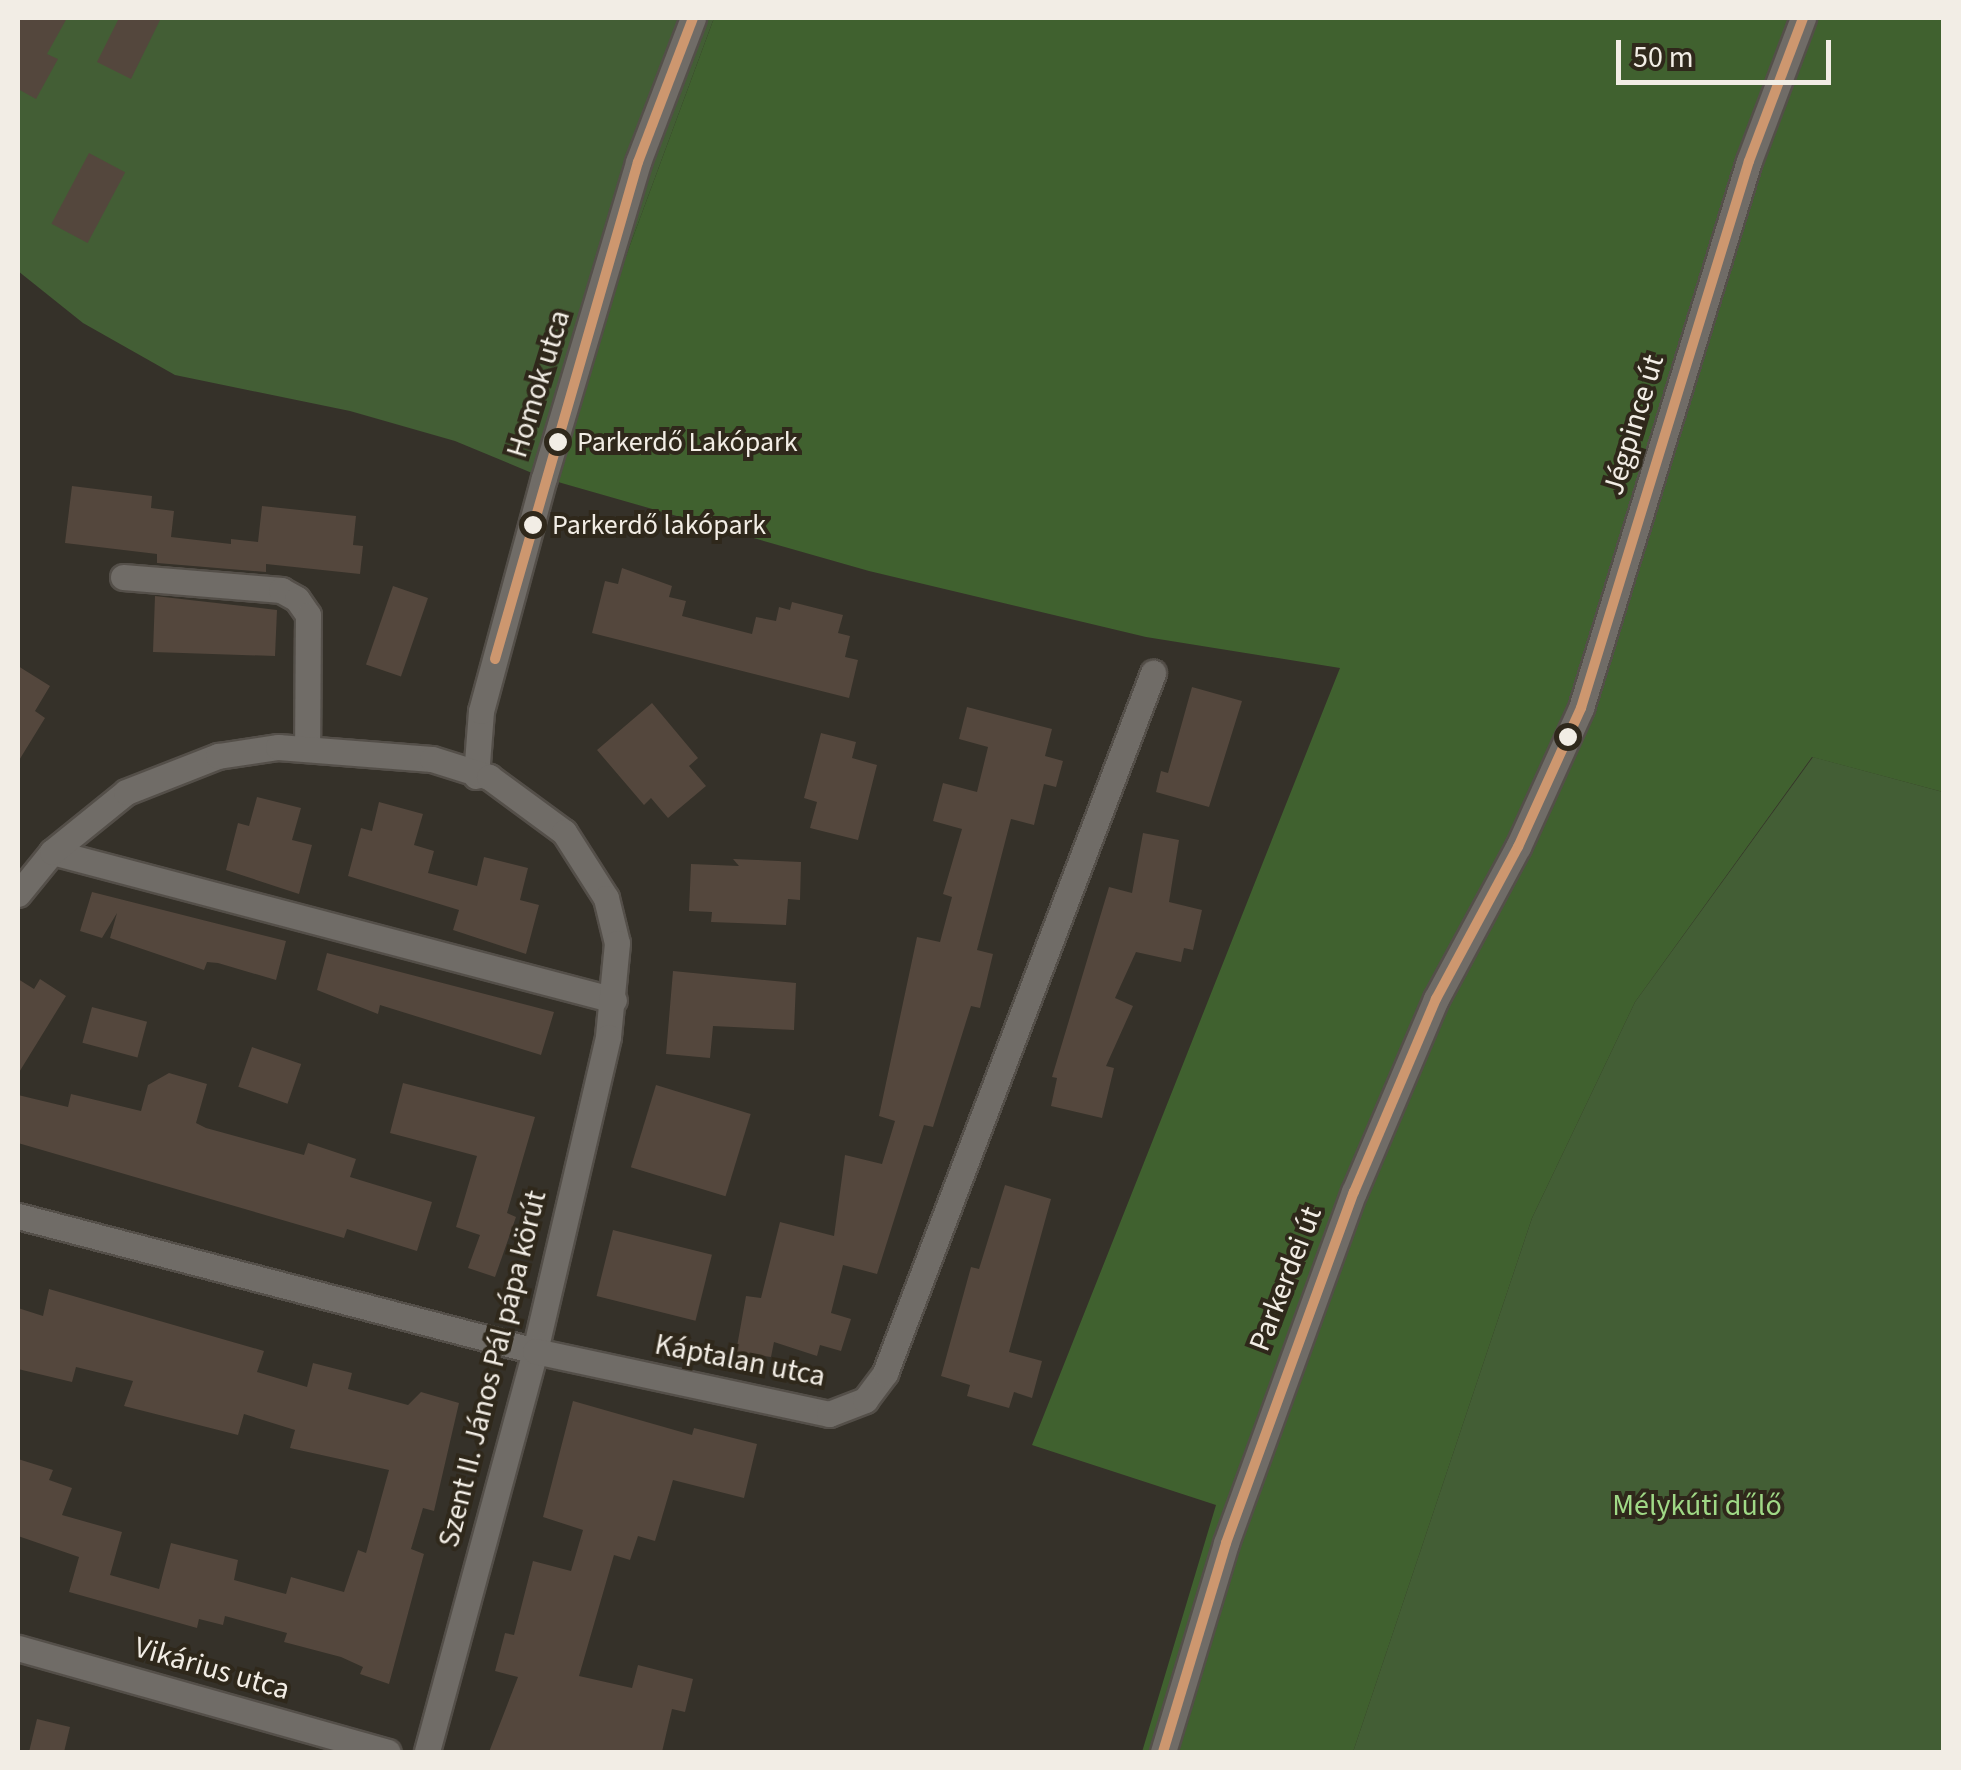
<!DOCTYPE html>
<meta charset="utf-8">
<style>
body{margin:0}
#map{position:relative;width:1961px;height:1770px;overflow:hidden;background:#353129;font-family:"Source Sans 3",sans-serif}
div>[style]{position:absolute}
.green>*{inset:0;background:#435e35}
.forest>*{inset:0;background:#40612f}
.building>*{inset:0;background:#54473d;transform-origin:0 0}
.roads{filter:drop-shadow(2px 0 #544f49) drop-shadow(-2px 0 #544f49) drop-shadow(0 2px #544f49) drop-shadow(0 -2px #544f49)}
.minor>*{height:25px;margin:-12.5px;padding:0 12.5px;transform-origin:12.5px;border-radius:12.5px;background:#706c67}
.bus-1>*{height:10px;margin:-5px;padding:0 5px;transform-origin:5px;border-radius:5px;background:#cd976f}
.dots>*{width:28px;height:28px;translate:-50% -50%;box-sizing:border-box;border:5px solid #2f281b;border-radius:50%}
span{translate:-50% -50%;white-space:nowrap;text-align:center;line-height:1.15;-webkit-text-stroke:8px #2f281b;paint-order:stroke}
.bus-label{font-size:28px;color:#f2ede5}
.left{translate:0 -50%;text-align:left}
.street-label{font-size:30px;color:#f2ede5}
.park-label{font-size:30px;color:#a0d986}
.frame{position:absolute;inset:0;border:20px solid #f2ede5;pointer-events:none}
.scale{position:absolute;left:1616px;top:40px;width:215px;height:45px;box-sizing:border-box;border:5px solid #f2ede5;border-top:0;padding-left:12px;font-size:30px;line-height:35px;white-space:nowrap;color:#f2ede5;-webkit-text-stroke:8px #2f281b;paint-order:stroke}
</style>
<div id="map">
<div class="green">
<div style="clip-path:polygon(18px 18px,714px 18px,544px 478px,455px 441px,350px 411px,175px 375px,83px 323px,18px 271px)"></div>
<div style="clip-path:polygon(1813px 757px,1943px 792px,1943px 1752px,1353px 1752px,1532px 1218px,1635px 1002px)"></div>
</div>
<div class="forest">
<div style="clip-path:polygon(714px 18px,1943px 18px,1943px 792px,1812px 757px,1635px 1002px,1532px 1218px,1353px 1752px,1142px 1752px,1216px 1505px,1032px 1445px,1340px 668px,1146px 637px,869px 571px,544px 478px)"></div>
</div>
<div class="building">
<div style="clip-path:polygon(18px 18px,67px 18px,47px 54px,58px 59px,36px 99px,18px 89px)"></div>
<div style="clip-path:polygon(119px 18px,161px 18px,131px 79px,97px 62px)"></div>
<div style="left:89px;top:153px;width:41px;height:80px;rotate:28deg"></div>
<div style="clip-path:polygon(72px 486px,152px 496px,151px 508px,174px 511px,171px 537px,231px 544px,231px 539px,258px 542px,262px 506px,356px 516px,353px 545px,363px 546px,360px 574px,266px 564px,266px 572px,157px 563px,157px 554px,65px 543px)"></div>
<div style="clip-path:polygon(622px 568px,672px 586px,669px 597px,686px 601px,682px 616px,752px 634px,756px 617px,776px 621px,779px 607px,790px 610px,792px 602px,843px 615px,838px 633px,850px 636px,845px 657px,858px 660px,849px 698px,592px 633px,605px 581px,618px 584px)"></div>
<div style="left:393px;top:586px;width:37px;height:83px;rotate:19deg"></div>
<div style="clip-path:polygon(155px 596px,277px 610px,275px 656px,153px 652px)"></div>
<div style="clip-path:polygon(18px 666px,50px 686px,35px 711px,45px 718px,18px 762px)"></div>
<div style="clip-path:polygon(1192px 687px,1242px 701px,1209px 807px,1156px 792px,1161px 771px,1168px 773px)"></div>
<div style="clip-path:polygon(652px 703px,698px 758px,689px 766px,706px 786px,668px 818px,651px 798px,644px 805px,597px 750px)"></div>
<div style="clip-path:polygon(967px 707px,1052px 729px,1045px 756px,1063px 761px,1056px 787px,1044px 784px,1034px 825px,1011px 819px,977px 950px,993px 954px,980px 1008px,971px 1006px,933px 1127px,924px 1125px,877px 1274px,843px 1265px,831px 1313px,851px 1319px,841px 1351px,820px 1345px,817px 1356px,774px 1342px,771px 1357px,736px 1352px,746px 1296px,761px 1298px,780px 1222px,834px 1236px,845px 1155px,882px 1164px,895px 1121px,879px 1116px,917px 937px,940px 942px,952px 897px,943px 894px,962px 829px,933px 821px,943px 783px,977px 792px,988px 747px,959px 739px)"></div>
<div style="clip-path:polygon(821px 733px,856px 742px,852px 758px,877px 765px,858px 840px,810px 828px,817px 802px,804px 798px)"></div>
<div style="clip-path:polygon(257px 797px,301px 808px,292px 840px,312px 845px,299px 894px,226px 870px,238px 823px,249px 826px)"></div>
<div style="clip-path:polygon(379px 802px,423px 814px,414px 845px,434px 851px,428px 873px,477px 886px,484px 857px,528px 868px,520px 900px,539px 905px,526px 954px,453px 930px,459px 910px,348px 876px,361px 828px,372px 831px)"></div>
<div style="clip-path:polygon(1143px 833px,1179px 840px,1169px 902px,1202px 910px,1193px 950px,1184px 948px,1181px 962px,1136px 952px,1115px 998px,1133px 1006px,1106px 1066px,1114px 1068px,1102px 1118px,1051px 1106px,1057px 1078px,1052px 1077px,1109px 887px,1132px 893px)"></div>
<div style="clip-path:polygon(733px 859px,801px 862px,800px 900px,788px 899px,786px 925px,711px 922px,712px 912px,689px 911px,691px 864px,739px 866px)"></div>
<div style="clip-path:polygon(92px 892px,286px 941px,276px 980px,218px 963px,207px 962px,204px 970px,110px 938px,117px 913px,102px 938px,80px 931px)"></div>
<div style="clip-path:polygon(327px 953px,554px 1012px,541px 1055px,380px 1005px,378px 1014px,317px 990px)"></div>
<div style="clip-path:polygon(673px 971px,796px 983px,794px 1030px,713px 1026px,710px 1058px,666px 1054px)"></div>
<div style="clip-path:polygon(18px 979px,34px 989px,40px 979px,66px 996px,18px 1074px)"></div>
<div style="left:92px;top:1007px;width:57px;height:37px;rotate:15deg"></div>
<div style="left:252px;top:1047px;width:52px;height:42px;rotate:19deg"></div>
<div style="clip-path:polygon(169px 1073px,207px 1084px,196px 1123px,206px 1128px,304px 1155px,308px 1143px,356px 1159px,350px 1177px,432px 1202px,417px 1251px,347px 1229px,344px 1238px,18px 1143px,18px 1095px,68px 1107px,71px 1094px,141px 1111px,148px 1085px)"></div>
<div style="clip-path:polygon(403px 1083px,535px 1117px,507px 1213px,516px 1217px,495px 1277px,468px 1268px,480px 1235px,456px 1227px,477px 1156px,390px 1133px)"></div>
<div style="left:656px;top:1085px;width:99px;height:86px;rotate:17deg"></div>
<div style="clip-path:polygon(1005px 1185px,1051px 1199px,1009px 1352px,1042px 1361px,1032px 1398px,1014px 1392px,1009px 1408px,967px 1396px,970px 1385px,941px 1376px,971px 1267px,979px 1269px)"></div>
<div style="left:613px;top:1230px;width:102px;height:68px;rotate:14deg"></div>
<div style="clip-path:polygon(49px 1289px,264px 1351px,257px 1372px,307px 1387px,313px 1363px,352px 1373px,348px 1389px,408px 1405px,421px 1392px,459px 1403px,434px 1511px,423px 1508px,411px 1549px,424px 1554px,389px 1684px,360px 1674px,363px 1667px,341px 1657px,284px 1642px,287px 1633px,225px 1616px,223px 1625px,199px 1619px,197px 1628px,69px 1592px,79px 1557px,18px 1536px,18px 1459px,53px 1470px,49px 1480px,72px 1488px,62px 1515px,122px 1532px,110px 1575px,159px 1589px,171px 1543px,238px 1560px,234px 1580px,286px 1594px,291px 1577px,344px 1592px,358px 1550px,366px 1553px,389px 1470px,290px 1448px,295px 1430px,244px 1414px,238px 1435px,124px 1406px,133px 1381px,76px 1367px,72px 1382px,18px 1369px,18px 1308px,43px 1316px)"></div>
<div style="clip-path:polygon(573px 1401px,692px 1435px,694px 1428px,757px 1444px,744px 1498px,673px 1480px,655px 1541px,638px 1536px,630px 1560px,614px 1555px,579px 1676px,632px 1688px,638px 1665px,693px 1679px,685px 1712px,672px 1709px,662px 1752px,489px 1752px,518px 1677px,495px 1671px,505px 1633px,514px 1635px,533px 1561px,571px 1571px,583px 1530px,543px 1517px)"></div>
<div style="clip-path:polygon(37px 1719px,70px 1727px,64px 1752px,29px 1752px)"></div>
</div>
<div class="roads">
<div class="minor">
<div style="left:123px;top:577px;width:159px;rotate:4.7deg"></div>
<div style="left:281px;top:590px;width:18px;rotate:29deg"></div>
<div style="left:297px;top:599px;width:19px;rotate:55deg"></div>
<div style="left:308px;top:615px;width:133px;rotate:90.4deg"></div>
<div style="left:476px;top:776px;width:65px;rotate:-85.6deg"></div>
<div style="left:481px;top:711px;width:241px;rotate:-74.9deg"></div>
<div style="left:544px;top:478px;width:330px;rotate:-73.4deg"></div>
<div style="left:638px;top:162px;width:154px;rotate:-69.1deg"></div>
<div style="left:52px;top:852px;width:581px;rotate:14.75deg"></div>
<div style="left:18px;top:894px;width:54px;rotate:-51deg"></div>
<div style="left:52px;top:852px;width:95px;rotate:-39deg"></div>
<div style="left:126px;top:792px;width:99px;rotate:-21.4deg"></div>
<div style="left:218px;top:756px;width:61px;rotate:-8.5deg"></div>
<div style="left:278px;top:747px;width:154px;rotate:4.5deg"></div>
<div style="left:432px;top:759px;width:60px;rotate:17.5deg"></div>
<div style="left:489px;top:777px;width:93px;rotate:36.3deg"></div>
<div style="left:564px;top:832px;width:78px;rotate:57.5deg"></div>
<div style="left:606px;top:898px;width:46px;rotate:76.3deg"></div>
<div style="left:617px;top:943px;width:94px;rotate:95.5deg"></div>
<div style="left:608px;top:1037px;width:322px;rotate:103.1deg"></div>
<div style="left:535px;top:1351px;width:415px;rotate:105.1deg"></div>
<div style="left:18px;top:1216px;width:534px;rotate:14.63deg"></div>
<div style="left:535px;top:1351px;width:301px;rotate:12.1deg"></div>
<div style="left:829px;top:1414px;width:39px;rotate:-21deg"></div>
<div style="left:865px;top:1400px;width:34px;rotate:-53deg"></div>
<div style="left:885px;top:1373px;width:750px;rotate:-69.05deg"></div>
<div style="left:18px;top:1648px;width:384px;rotate:15.7deg"></div>
<div style="left:1163px;top:1752px;width:218px;rotate:-73.2deg"></div>
<div style="left:1226px;top:1543px;width:374px;rotate:-70deg"></div>
<div style="left:1354px;top:1192px;width:210px;rotate:-67deg"></div>
<div style="left:1436px;top:999px;width:173px;rotate:-61.7deg"></div>
<div style="left:1518px;top:847px;width:153px;rotate:-65.6deg"></div>
<div style="left:1581px;top:708px;width:572px;rotate:-72.93deg"></div>
<div style="left:1749px;top:161px;width:153px;rotate:-69.3deg"></div>
</div>
</div>
<div class="bus-1">
<div style="left:495px;top:659px;width:517px;rotate:-73.95deg"></div>
<div style="left:638px;top:162px;width:154px;rotate:-69.1deg"></div>
<div style="left:1163px;top:1752px;width:218px;rotate:-73.2deg"></div>
<div style="left:1226px;top:1543px;width:374px;rotate:-70deg"></div>
<div style="left:1354px;top:1192px;width:210px;rotate:-67deg"></div>
<div style="left:1436px;top:999px;width:173px;rotate:-61.7deg"></div>
<div style="left:1518px;top:847px;width:153px;rotate:-65.6deg"></div>
<div style="left:1581px;top:708px;width:572px;rotate:-72.93deg"></div>
<div style="left:1749px;top:161px;width:153px;rotate:-69.3deg"></div>
</div>
<div class="dots">
<div style="left:558px;top:442px;background:#f2ede5"></div>
<div style="left:533px;top:525px;background:#f2ede5"></div>
<div style="left:1568px;top:737px;background:#f2ede5"></div>
</div>
<div class="bus-label">
<span class="left" style="left:577px;top:442px">Parkerdő Lakópark</span>
<span class="left" style="left:552px;top:525px">Parkerdő lakópark</span>
</div>
<div class="street-label">
<span style="left:539px;top:384px;rotate:-73deg">Homok utca</span>
<span style="left:1634px;top:425px;rotate:-73deg">Jégpince út</span>
<span style="left:1286px;top:1279px;rotate:-69deg">Parkerdei út</span>
<span style="left:740px;top:1361px;rotate:11deg">Káptalan utca</span>
<span style="left:493px;top:1369px;rotate:-76deg">Szent II. János Pál pápa körút</span>
<span style="left:212px;top:1669px;rotate:16deg">Vikárius utca</span>
</div>
<div class="park-label">
<span style="left:1697px;top:1506px">Mélykúti dűlő</span>
</div>
<div class="frame"></div>
<div class="scale">50 m</div>
</div>
